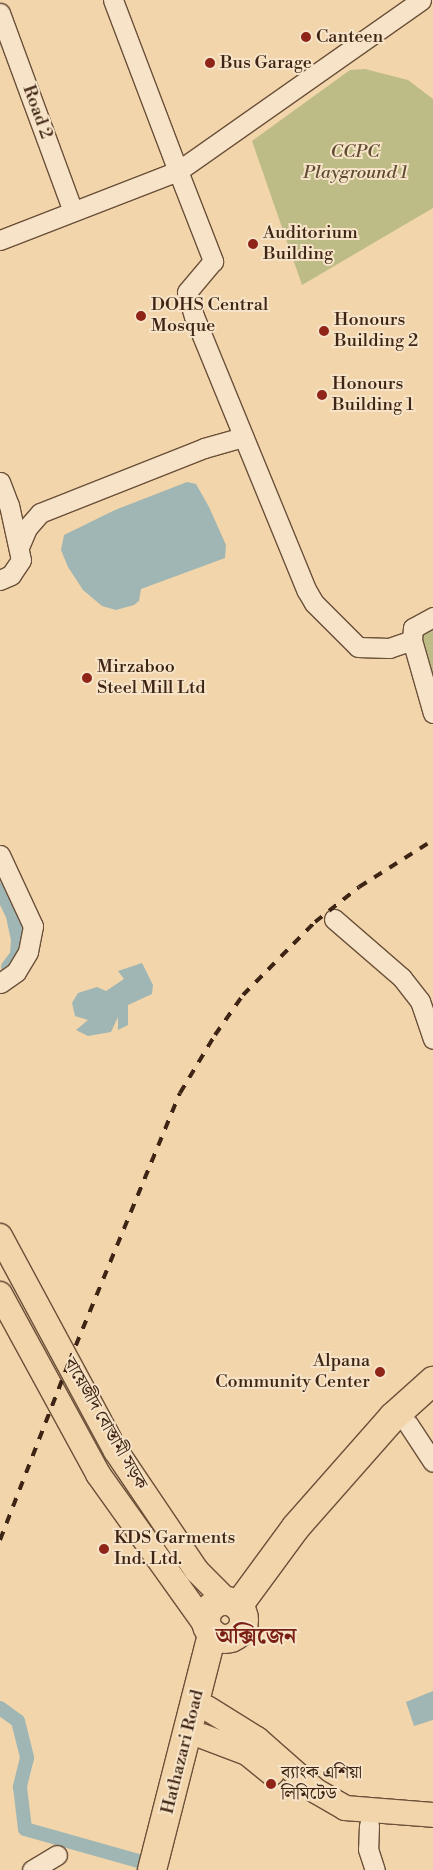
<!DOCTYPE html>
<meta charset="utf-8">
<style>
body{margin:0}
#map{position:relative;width:433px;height:1870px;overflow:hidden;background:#f2d5aa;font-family:"Libre Bodoni","Noto Serif Bengali",serif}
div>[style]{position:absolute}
.green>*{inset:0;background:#bebc86}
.water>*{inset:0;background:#9fb6b4}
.canal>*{height:14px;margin:-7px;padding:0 7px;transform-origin:7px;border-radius:7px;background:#9fb6b4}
.roads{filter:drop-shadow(1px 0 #6b503a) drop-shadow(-1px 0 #6b503a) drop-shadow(0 1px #6b503a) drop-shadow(0 -1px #6b503a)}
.minor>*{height:19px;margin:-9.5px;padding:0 9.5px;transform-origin:9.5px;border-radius:9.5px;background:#f7e4c8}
.major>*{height:24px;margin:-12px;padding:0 12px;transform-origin:12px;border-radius:12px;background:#f2d5aa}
.highway>*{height:28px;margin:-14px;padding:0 14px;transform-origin:14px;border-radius:14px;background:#f2d5aa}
.highway>.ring{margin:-14px;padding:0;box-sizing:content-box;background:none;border:28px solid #f2d5aa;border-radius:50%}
.rail>*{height:4px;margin-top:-2px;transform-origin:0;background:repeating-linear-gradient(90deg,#3e2414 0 9px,transparent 0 18px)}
.dots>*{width:14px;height:14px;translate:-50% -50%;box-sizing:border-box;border:2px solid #f7e4c8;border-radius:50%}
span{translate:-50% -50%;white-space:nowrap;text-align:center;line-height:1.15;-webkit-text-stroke:4px #f7e4c8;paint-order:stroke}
.poi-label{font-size:18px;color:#3e2414}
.left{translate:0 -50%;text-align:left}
.right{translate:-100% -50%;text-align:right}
.street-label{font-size:18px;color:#3e2414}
.park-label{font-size:18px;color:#5e4a30;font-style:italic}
.district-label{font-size:22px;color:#7a1f14;font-weight:700}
</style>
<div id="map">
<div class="green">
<div style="clip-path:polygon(365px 69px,408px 80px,433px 99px,433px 208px,302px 285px,252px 141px,350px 70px)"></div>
<div style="clip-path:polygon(433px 626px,433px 682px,417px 633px)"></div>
</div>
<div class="water">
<div style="clip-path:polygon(187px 482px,196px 484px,209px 507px,226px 545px,225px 558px,141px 589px,139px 601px,134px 605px,116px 610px,102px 606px,83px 590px,68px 567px,61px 550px,64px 535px,115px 510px)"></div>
<div style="clip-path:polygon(142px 963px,153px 985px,152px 994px,128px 1005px,128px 1025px,118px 1030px,118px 1017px,111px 1032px,88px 1036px,76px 1030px,88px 1020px,75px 1016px,72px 1003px,78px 993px,97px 987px,106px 991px,124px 979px,118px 971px)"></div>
<div style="clip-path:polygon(433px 1691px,433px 1720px,414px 1726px,406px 1702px)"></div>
</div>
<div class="canal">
<div style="left:0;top:889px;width:30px;rotate:64deg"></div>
<div style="left:13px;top:916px;width:25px;rotate:78deg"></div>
<div style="left:18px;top:940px;width:15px;rotate:94deg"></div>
<div style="left:17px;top:955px;width:15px;rotate:127deg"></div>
<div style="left:0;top:1708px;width:22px;rotate:36deg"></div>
<div style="left:18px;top:1721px;width:38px;rotate:76deg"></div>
<div style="left:27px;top:1758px;width:30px;rotate:104deg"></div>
<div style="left:20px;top:1787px;width:42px;rotate:83.2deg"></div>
<div style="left:25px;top:1829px;width:117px;rotate:15.8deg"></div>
</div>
<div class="roads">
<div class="minor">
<div style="left:113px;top:0;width:183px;rotate:69.2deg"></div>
<div style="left:178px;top:171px;width:297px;rotate:-35.1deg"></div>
<div style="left:0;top:13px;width:211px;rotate:69.8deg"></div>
<div style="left:0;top:240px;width:191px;rotate:-21.2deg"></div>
<div style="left:178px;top:171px;width:97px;rotate:68.7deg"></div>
<div style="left:213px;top:261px;width:40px;rotate:130deg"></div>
<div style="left:187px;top:292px;width:25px;rotate:74deg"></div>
<div style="left:194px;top:316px;width:297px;rotate:67.7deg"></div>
<div style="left:307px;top:591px;width:14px;rotate:60deg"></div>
<div style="left:314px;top:603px;width:62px;rotate:45deg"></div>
<div style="left:358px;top:647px;width:31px;rotate:2deg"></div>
<div style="left:389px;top:648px;width:24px;rotate:-19deg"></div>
<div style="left:0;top:482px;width:25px;rotate:69deg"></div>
<div style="left:9px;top:505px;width:56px;rotate:77.7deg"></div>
<div style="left:21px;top:560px;width:18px;rotate:124deg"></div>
<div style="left:11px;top:575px;width:12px;rotate:156deg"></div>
<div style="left:19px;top:547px;width:21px;rotate:-67deg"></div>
<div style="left:27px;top:528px;width:20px;rotate:-49deg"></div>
<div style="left:40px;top:513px;width:176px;rotate:-21.6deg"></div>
<div style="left:204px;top:448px;width:41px;rotate:-15.8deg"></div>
<div style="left:433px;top:617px;width:23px;rotate:151deg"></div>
<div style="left:413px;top:628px;width:12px;rotate:95deg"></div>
<div style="left:412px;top:640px;width:76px;rotate:74deg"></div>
<div style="left:0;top:855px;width:78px;rotate:65.1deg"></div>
<div style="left:33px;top:926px;width:26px;rotate:101deg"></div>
<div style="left:28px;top:952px;width:23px;rotate:121deg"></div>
<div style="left:16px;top:972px;width:19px;rotate:145deg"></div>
<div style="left:334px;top:919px;width:90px;rotate:40.9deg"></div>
<div style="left:402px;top:978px;width:29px;rotate:52deg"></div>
<div style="left:420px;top:1001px;width:40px;rotate:71.1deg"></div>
<div style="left:408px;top:1424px;width:45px;rotate:56.7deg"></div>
<div style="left:369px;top:1825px;width:24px;rotate:92deg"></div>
<div style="left:368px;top:1849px;width:22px;rotate:72deg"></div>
<div style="left:32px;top:1870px;width:29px;rotate:-31deg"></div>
</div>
<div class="major">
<div style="left:0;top:1236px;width:244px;rotate:61.7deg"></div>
<div style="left:116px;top:1451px;width:145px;rotate:56deg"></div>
<div style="left:197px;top:1571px;width:42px;rotate:45deg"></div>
<div style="left:0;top:1294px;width:205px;rotate:61.4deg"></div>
<div style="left:98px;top:1474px;width:188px;rotate:54.5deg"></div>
<div style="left:207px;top:1708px;width:59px;rotate:31.8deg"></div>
<div style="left:257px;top:1739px;width:79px;rotate:41.4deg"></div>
<div style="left:316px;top:1791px;width:34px;rotate:30deg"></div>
<div style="left:345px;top:1808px;width:88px;rotate:4.5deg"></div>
<div style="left:202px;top:1736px;width:48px;rotate:20.7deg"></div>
<div style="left:247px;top:1753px;width:32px;rotate:39deg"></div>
</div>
<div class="highway">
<div class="ring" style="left:206px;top:1601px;width:10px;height:10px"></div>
<div style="left:238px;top:1606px;width:98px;rotate:-53.7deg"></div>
<div style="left:296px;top:1527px;width:147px;rotate:-48.6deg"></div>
<div style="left:393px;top:1417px;width:54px;rotate:-42deg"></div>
<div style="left:152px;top:1870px;width:244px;rotate:-75.7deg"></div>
</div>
</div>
<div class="rail">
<div style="left:0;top:1540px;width:191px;rotate:-68.8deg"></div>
<div style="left:69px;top:1362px;width:291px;rotate:-67.6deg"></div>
<div style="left:180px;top:1093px;width:68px;rotate:-58.9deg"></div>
<div style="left:215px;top:1035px;width:49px;rotate:-55deg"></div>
<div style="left:243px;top:995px;width:103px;rotate:-45.4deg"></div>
<div style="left:315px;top:922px;width:56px;rotate:-38.5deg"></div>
<div style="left:359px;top:887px;width:88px;rotate:-32.4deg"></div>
</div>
<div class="dots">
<div style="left:306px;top:37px;background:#8f2418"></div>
<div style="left:210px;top:63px;background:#8f2418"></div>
<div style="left:253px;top:244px;background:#8f2418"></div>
<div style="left:141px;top:316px;background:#8f2418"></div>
<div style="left:324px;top:331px;background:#8f2418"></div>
<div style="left:322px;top:395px;background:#8f2418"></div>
<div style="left:87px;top:678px;background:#8f2418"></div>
<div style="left:380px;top:1372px;background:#8f2418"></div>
<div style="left:104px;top:1549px;background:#8f2418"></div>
<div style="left:271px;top:1784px;background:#8f2418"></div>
</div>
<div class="poi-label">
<span class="left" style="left:316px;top:37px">Canteen</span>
<span class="left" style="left:220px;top:63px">Bus Garage</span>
<span class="left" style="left:263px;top:244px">Auditorium<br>Building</span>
<span class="left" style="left:151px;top:316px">DOHS Central<br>Mosque</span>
<span class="left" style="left:334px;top:331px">Honours<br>Building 2</span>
<span class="left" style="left:332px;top:395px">Honours<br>Building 1</span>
<span class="left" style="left:97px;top:678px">Mirzaboo<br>Steel Mill Ltd</span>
<span class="right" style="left:370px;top:1372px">Alpana<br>Community Center</span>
<span class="left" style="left:114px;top:1549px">KDS Garments<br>Ind. Ltd.</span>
<span class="left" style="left:281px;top:1784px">ব্যাংক এশিয়া<br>লিমিটেড</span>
</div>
<div class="street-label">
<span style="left:37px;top:112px;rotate:70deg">Road 2</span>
<span style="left:105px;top:1424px;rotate:60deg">বায়েজীদ বোস্তামী সড়ক</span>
<span style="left:183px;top:1752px;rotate:-76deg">Hathazari Road</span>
</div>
<div class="park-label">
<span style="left:355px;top:163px">CCPC<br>Playground 1</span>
</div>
<div class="district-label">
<span style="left:256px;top:1637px">অক্সিজেন</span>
</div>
</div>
